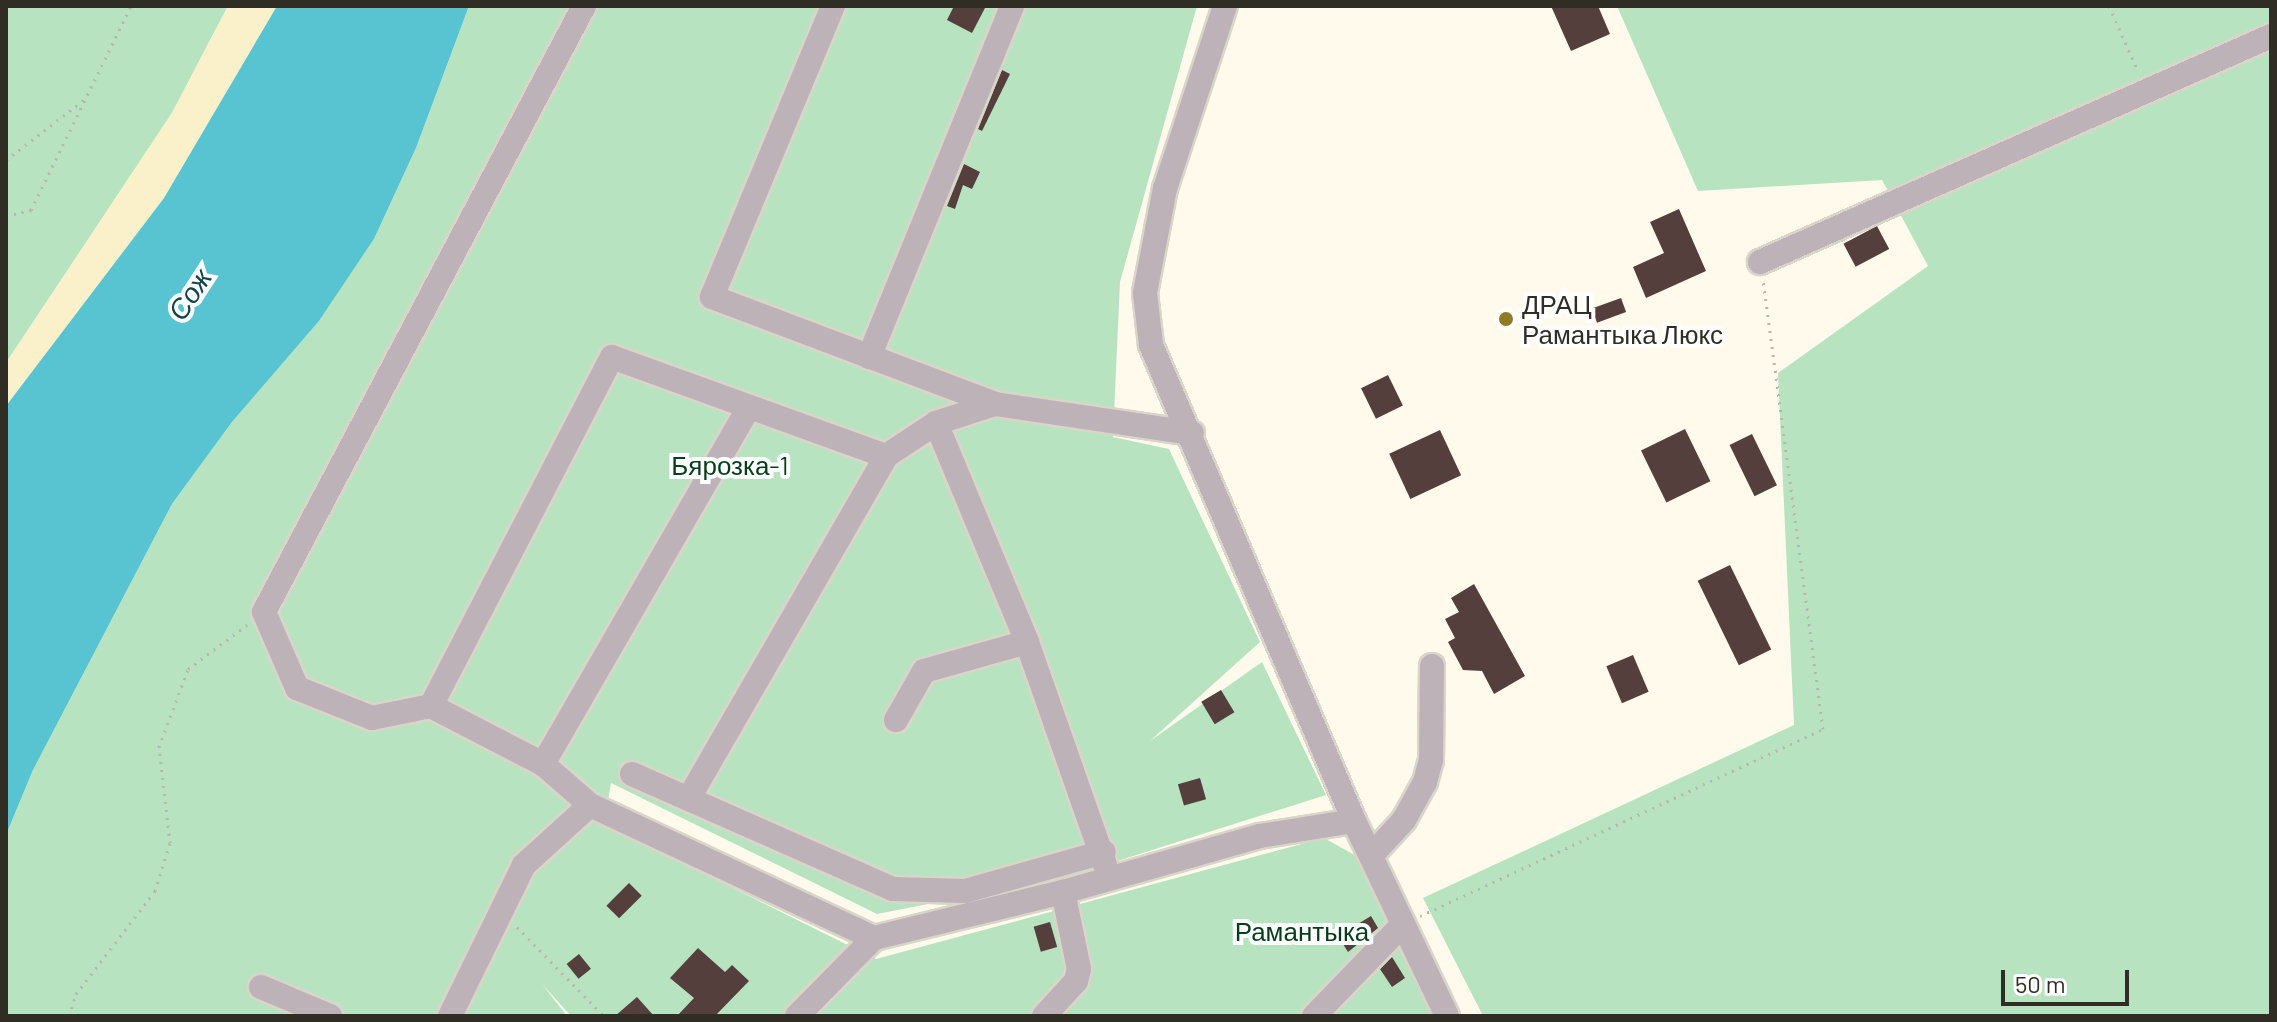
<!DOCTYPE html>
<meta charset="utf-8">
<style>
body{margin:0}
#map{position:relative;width:2277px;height:1022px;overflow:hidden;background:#fffaec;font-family:Barlow,sans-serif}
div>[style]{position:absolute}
.green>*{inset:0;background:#b7e3c0}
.sand>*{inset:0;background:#faf1cb}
.water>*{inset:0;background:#58c4d1}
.building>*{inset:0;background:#553f3d;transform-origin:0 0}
.path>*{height:3px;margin-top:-1.5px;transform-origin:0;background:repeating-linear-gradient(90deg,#bab6aa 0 2px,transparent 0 8px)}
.roads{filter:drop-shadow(2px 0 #dad5c8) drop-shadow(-2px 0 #dad5c8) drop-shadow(0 2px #dad5c8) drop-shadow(0 -2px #dad5c8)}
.minor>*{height:24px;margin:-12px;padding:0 12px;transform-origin:12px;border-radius:12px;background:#bcb2b7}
.dots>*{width:22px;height:22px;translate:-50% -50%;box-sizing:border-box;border:4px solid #fff;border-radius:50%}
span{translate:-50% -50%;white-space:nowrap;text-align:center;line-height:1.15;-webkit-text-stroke:8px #fff;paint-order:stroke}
.poi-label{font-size:26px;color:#302d25}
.left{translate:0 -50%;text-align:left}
.park-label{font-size:26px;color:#073c1b}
.water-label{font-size:28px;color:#13444a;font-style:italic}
.frame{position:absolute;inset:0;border:8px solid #302d25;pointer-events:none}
.scale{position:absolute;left:2001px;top:970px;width:128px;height:36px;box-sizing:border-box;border:4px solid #302d25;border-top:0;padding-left:10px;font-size:24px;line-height:28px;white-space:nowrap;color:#302d25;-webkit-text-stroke:6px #fff;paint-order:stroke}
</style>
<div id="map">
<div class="green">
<div style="clip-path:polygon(6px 6px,228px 6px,172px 113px,6px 363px)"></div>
<div style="clip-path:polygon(469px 6px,1197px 6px,1120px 282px,1113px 437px,1169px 449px,1260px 642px,1150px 741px,1262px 662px,1326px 795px,1067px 877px,877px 914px,611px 783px,604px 824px,876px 959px,1324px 838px,1360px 858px,1432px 1016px,571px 1016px,542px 984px,567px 1016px,6px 1016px,6px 835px,33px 770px,172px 504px,232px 422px,319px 321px,374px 239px,416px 148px)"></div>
<div style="clip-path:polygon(1617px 6px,2271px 6px,2271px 1016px,1483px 1016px,1423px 898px,1794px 725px,1778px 373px,1928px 266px,1882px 180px,1698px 191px)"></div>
</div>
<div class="sand">
<div style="clip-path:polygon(228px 6px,277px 6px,164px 198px,6px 406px,6px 363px,172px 113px)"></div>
</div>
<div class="water">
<div style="clip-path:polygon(277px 6px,469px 6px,416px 148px,374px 239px,319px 321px,232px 422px,172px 504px,33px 770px,6px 835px,6px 406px,164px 198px)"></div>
</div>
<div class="building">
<div style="clip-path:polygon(954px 6px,986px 6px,972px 33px,947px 20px)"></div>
<div style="clip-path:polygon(1551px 6px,1598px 6px,1610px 34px,1571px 51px)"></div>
<div style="clip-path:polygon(1002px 70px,1010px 74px,982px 131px,978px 129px)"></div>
<div style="clip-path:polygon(964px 164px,980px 172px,972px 189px,963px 185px,955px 209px,947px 206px)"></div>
<div style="clip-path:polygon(1679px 209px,1706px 271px,1646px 298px,1633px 267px,1664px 253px,1650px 222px)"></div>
<div style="left:1877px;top:226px;width:26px;height:38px;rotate:62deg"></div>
<div style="left:1621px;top:298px;width:15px;height:31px;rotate:70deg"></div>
<div style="left:1388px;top:375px;width:34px;height:30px;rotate:64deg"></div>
<div style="left:1685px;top:429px;width:58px;height:49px;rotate:64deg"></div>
<div style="left:1440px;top:430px;width:50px;height:56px;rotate:65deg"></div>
<div style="left:1752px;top:434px;width:57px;height:25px;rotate:64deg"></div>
<div style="left:1730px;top:565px;width:94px;height:36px;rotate:64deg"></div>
<div style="clip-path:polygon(1474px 584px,1525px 676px,1494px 694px,1482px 671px,1463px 670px,1448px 642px,1455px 638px,1445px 619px,1459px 612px,1451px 598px)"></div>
<div style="left:1633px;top:655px;width:40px;height:29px;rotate:67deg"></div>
<div style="left:1221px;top:690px;width:26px;height:23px;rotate:59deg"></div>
<div style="left:1200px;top:778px;width:22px;height:23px;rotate:74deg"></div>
<div style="left:629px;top:883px;width:18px;height:32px;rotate:45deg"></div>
<div style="clip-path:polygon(1371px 916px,1378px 928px,1348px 952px,1338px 936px)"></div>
<div style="left:1050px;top:922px;width:26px;height:17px;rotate:74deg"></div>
<div style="clip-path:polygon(698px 948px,725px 972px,732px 965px,749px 981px,715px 1016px,677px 1016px,694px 998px,670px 978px)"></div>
<div style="left:579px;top:954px;width:19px;height:16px;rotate:51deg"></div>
<div style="clip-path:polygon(1392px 957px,1405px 978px,1392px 987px,1380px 969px)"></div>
<div style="clip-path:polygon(637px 997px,654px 1016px,615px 1016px)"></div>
</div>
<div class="path">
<div style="left:2109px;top:6px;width:71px;rotate:66deg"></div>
<div style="left:6px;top:160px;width:100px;rotate:-37.7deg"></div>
<div style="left:6px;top:216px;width:26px;rotate:-13deg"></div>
<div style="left:31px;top:210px;width:227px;rotate:-63.9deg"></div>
<div style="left:1420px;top:916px;width:444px;rotate:-24.9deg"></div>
<div style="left:1823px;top:729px;width:452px;rotate:-97.6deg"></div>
<div style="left:517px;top:927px;width:124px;rotate:45.7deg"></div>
<div style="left:69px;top:1016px;width:23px;rotate:-72deg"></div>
<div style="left:76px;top:994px;width:130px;rotate:-52.5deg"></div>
<div style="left:155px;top:891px;width:50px;rotate:-72.6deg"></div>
<div style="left:170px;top:843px;width:97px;rotate:-96.5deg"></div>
<div style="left:159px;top:747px;width:83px;rotate:-69.6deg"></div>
<div style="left:188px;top:669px;width:74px;rotate:-36.7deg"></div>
</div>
<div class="roads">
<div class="minor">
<div style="left:584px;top:6px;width:685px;rotate:117.84deg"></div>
<div style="left:264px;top:612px;width:83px;rotate:66.5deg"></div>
<div style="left:297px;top:688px;width:81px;rotate:21.8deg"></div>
<div style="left:372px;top:718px;width:60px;rotate:-11.5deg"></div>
<div style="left:431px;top:706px;width:126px;rotate:27.4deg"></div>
<div style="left:543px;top:764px;width:62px;rotate:41.1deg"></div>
<div style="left:590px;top:805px;width:314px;rotate:25.1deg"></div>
<div style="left:874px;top:938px;width:195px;rotate:-13.7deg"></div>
<div style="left:1063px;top:892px;width:205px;rotate:-15.9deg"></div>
<div style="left:1260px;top:836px;width:95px;rotate:-9.1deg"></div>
<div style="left:833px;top:6px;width:315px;rotate:112.6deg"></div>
<div style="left:712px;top:297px;width:303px;rotate:20.7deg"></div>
<div style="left:995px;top:404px;width:199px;rotate:8.4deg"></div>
<div style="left:1225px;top:6px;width:192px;rotate:108.2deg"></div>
<div style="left:1165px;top:188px;width:107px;rotate:100.8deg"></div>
<div style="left:1145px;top:293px;width:52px;rotate:83.4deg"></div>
<div style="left:1151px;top:345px;width:517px;rotate:66.9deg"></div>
<div style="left:1354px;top:821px;width:216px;rotate:64.5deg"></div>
<div style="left:1760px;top:262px;width:559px;rotate:-23.86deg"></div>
<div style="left:869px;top:357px;width:379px;rotate:-67.8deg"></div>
<div style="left:936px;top:423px;width:237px;rotate:67.4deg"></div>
<div style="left:1027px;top:642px;width:236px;rotate:70.7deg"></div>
<div style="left:431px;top:706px;width:393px;rotate:-62.6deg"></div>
<div style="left:612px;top:357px;width:291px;rotate:19.9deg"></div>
<div style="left:896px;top:720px;width:56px;rotate:-60.3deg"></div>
<div style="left:924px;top:671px;width:107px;rotate:-15.7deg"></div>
<div style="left:543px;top:764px;width:412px;rotate:-60deg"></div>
<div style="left:632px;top:774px;width:285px;rotate:23.8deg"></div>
<div style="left:893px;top:889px;width:72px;rotate:1.6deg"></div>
<div style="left:965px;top:891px;width:144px;rotate:-15.7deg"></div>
<div style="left:690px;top:796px;width:392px;rotate:-60deg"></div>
<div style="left:886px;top:456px;width:60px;rotate:-33.4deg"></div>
<div style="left:936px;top:423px;width:62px;rotate:-17.9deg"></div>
<div style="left:1371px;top:856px;width:49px;rotate:-47.5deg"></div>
<div style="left:1404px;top:820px;width:43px;rotate:-61.1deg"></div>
<div style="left:1425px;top:782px;width:23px;rotate:-75deg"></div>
<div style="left:1431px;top:760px;width:94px;rotate:-89.4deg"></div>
<div style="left:261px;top:987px;width:75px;rotate:22.8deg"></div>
<div style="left:450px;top:1016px;width:168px;rotate:-63.9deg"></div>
<div style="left:524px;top:865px;width:89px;rotate:-42.3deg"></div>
<div style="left:797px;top:1016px;width:110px;rotate:-45.4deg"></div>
<div style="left:1044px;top:1016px;width:47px;rotate:-47.6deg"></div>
<div style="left:1076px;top:981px;width:12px;rotate:-76deg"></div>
<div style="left:1079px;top:969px;width:79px;rotate:-101.7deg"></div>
<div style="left:1314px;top:1016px;width:128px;rotate:-45.9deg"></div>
</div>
</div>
<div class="dots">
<div style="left:1506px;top:319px;background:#8f7b21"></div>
</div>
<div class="poi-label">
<span class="left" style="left:1522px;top:319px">ДРАЦ<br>Рамантыка Люкс</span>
</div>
<div class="park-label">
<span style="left:730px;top:465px">Бярозка-1</span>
<span style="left:1302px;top:931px">Рамантыка</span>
</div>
<div class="water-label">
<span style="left:189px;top:294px;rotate:-57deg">Сож</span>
</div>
<div class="frame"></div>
<div class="scale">50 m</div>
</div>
